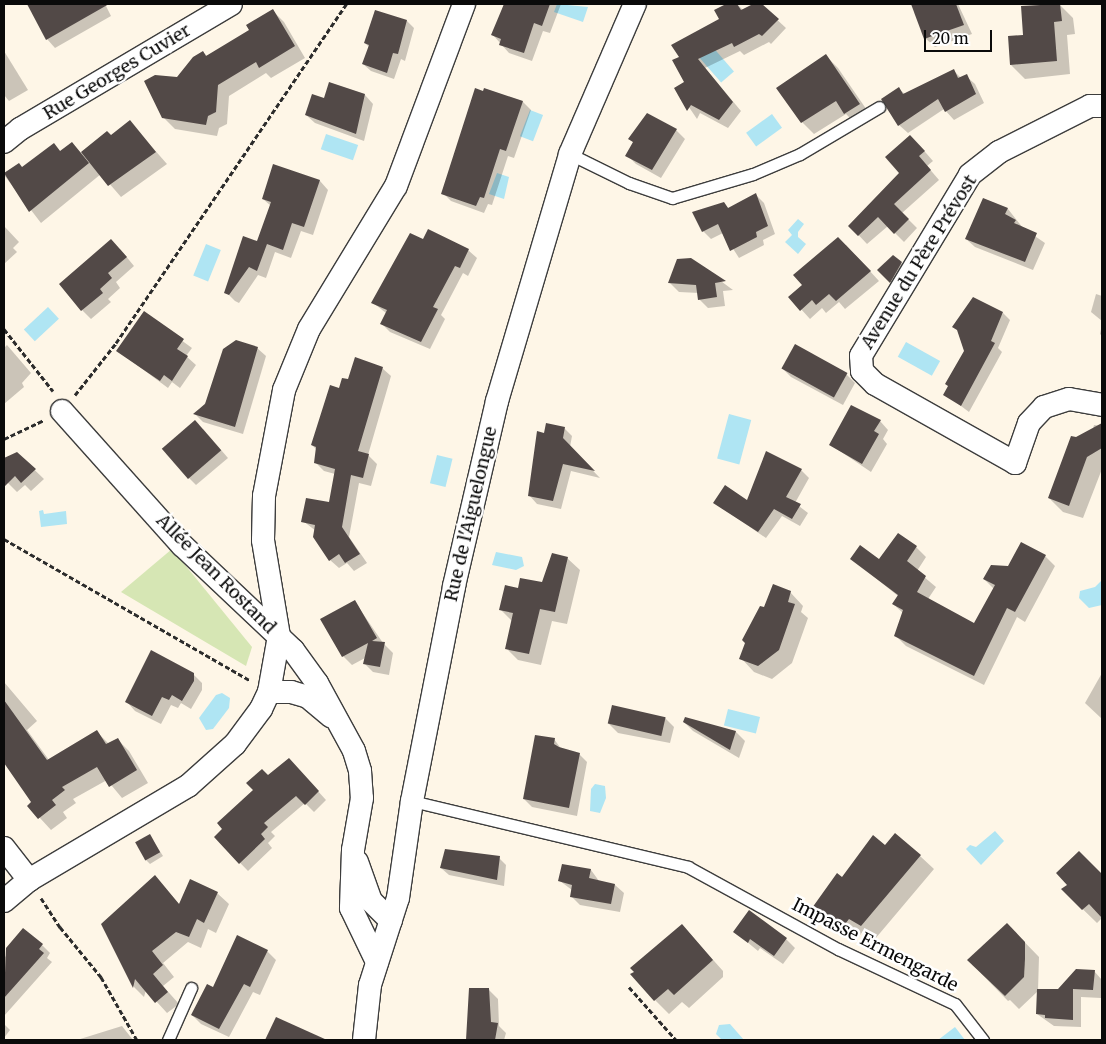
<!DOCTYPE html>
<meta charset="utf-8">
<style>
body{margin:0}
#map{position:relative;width:1106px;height:1044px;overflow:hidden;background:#fef6e7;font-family:Merriweather,serif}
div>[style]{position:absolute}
.green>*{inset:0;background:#d6e6b4}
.water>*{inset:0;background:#afe5f3;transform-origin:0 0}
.shadow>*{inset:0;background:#0003}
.building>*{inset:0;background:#524947;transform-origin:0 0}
.path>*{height:3px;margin-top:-1.5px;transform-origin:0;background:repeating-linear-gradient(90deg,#2c2c2c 0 5px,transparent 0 7.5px)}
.roads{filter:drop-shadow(1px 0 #3d3d3d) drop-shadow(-1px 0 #3d3d3d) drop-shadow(0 1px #3d3d3d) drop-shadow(0 -1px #3d3d3d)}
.service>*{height:11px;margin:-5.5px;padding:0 5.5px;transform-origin:5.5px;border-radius:5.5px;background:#fff}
.minor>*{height:22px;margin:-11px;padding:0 11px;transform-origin:11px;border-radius:11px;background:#fff}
span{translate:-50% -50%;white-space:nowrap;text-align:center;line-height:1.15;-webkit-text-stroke:5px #fff;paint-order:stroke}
.street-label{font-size:18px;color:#0a0a0a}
.frame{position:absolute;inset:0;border:5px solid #0a0a0a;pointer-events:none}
.scale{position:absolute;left:924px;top:30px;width:68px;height:22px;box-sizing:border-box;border:2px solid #0a0a0a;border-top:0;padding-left:6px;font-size:15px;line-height:18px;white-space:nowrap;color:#0a0a0a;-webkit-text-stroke:4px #fff;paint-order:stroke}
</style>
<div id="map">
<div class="green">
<div style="clip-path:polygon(172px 549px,252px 647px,246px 666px,121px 592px)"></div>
</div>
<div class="water">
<div style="clip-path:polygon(557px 4px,588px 7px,583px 22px,554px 12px)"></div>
<div style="left:711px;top:45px;width:35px;height:17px;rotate:49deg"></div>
<div style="left:530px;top:110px;width:14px;height:28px;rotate:21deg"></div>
<div style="left:772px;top:114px;width:17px;height:32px;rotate:54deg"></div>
<div style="left:326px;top:134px;width:34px;height:16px;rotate:19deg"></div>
<div style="clip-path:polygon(497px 173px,509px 177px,504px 199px,489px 194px)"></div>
<div style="clip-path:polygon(798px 219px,804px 224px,798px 232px,798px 237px,806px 244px,798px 254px,785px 242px,792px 235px,788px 230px)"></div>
<div style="left:206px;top:244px;width:16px;height:34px;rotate:22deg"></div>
<div style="left:48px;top:307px;width:16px;height:33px;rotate:47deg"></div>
<div style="left:906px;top:342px;width:39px;height:17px;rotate:29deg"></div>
<div style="left:729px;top:414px;width:23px;height:46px;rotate:15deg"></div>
<div style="left:437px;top:455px;width:16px;height:29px;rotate:14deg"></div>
<div style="clip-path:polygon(43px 510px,44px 514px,66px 511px,67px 524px,41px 527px,39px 511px)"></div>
<div style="clip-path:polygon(496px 552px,522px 557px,524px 566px,516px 570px,492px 565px)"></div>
<div style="clip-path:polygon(1102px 580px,1102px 605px,1089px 608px,1079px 598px,1080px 591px,1095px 587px)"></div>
<div style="clip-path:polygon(222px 693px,230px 698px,229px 708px,213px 729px,206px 730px,199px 718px,216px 695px)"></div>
<div style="left:728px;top:709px;width:33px;height:17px;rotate:14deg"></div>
<div style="clip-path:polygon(595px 784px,605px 786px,606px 798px,600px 813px,590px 811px,591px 789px)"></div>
<div style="clip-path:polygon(995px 831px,1004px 841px,981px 865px,966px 849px,970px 845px,976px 847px)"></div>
<div style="clip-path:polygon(730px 1024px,744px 1040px,722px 1040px,716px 1034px,719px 1025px)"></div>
<div style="clip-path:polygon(955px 1027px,965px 1040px,938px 1040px)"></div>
</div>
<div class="shadow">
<div style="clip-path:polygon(28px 4px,105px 4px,111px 16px,55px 48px,47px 39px)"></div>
<div style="clip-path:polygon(504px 4px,561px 4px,550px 33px,543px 31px,532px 61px,509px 53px,493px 35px)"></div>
<div style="clip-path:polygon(728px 4px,737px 4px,743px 10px,760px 4px,786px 28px,771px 44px,769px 42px,744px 55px,740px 51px,705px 68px,741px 111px,728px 128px,700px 113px,697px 119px,676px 88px,686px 82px,681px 57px,720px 20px,716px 11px)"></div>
<div style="clip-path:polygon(912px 4px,958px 4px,972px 34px,935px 47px,925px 38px)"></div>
<div style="clip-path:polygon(1059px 4px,1073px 18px,1075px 34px,1067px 35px,1070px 74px,1025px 79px,1011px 65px,1009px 37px,1024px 36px)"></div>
<div style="clip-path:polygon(273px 11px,284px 22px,305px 58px,271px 78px,266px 73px,229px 96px,227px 124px,219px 128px,217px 136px,175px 129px,163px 117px,178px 78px,203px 52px,207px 56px,251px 30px)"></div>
<div style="clip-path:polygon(375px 11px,407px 21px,414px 28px,405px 61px,401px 59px,394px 79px,371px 71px,363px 64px,369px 47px,365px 43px)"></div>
<div style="clip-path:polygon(4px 51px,28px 90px,9px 101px,4px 95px)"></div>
<div style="clip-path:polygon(826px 56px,838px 68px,871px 116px,857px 125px,846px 114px,814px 134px,802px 122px)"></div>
<div style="clip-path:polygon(953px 70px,961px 78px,966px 76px,975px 84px,984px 103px,954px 120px,944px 109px,908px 133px,899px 125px,899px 89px,905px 94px)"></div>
<div style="clip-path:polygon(485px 89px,523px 102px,531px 110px,514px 158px,508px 156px,492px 205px,488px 204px,484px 213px,451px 201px,443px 193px)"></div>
<div style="clip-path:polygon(365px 95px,373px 104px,364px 141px,315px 123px,306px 115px,324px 100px)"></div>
<div style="clip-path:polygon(130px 122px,167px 164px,121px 197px,101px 174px,41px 223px,4px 175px,19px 165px,22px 168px,54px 144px,61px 152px,72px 144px,81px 153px,107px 133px,111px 137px)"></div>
<div style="clip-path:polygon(676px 130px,685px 139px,661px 178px,636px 164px,627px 155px,634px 143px,630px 139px)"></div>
<div style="clip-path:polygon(919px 145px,933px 161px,927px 166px,939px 180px,902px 213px,917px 228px,904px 242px,888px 226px,867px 244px,850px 226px,901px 173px)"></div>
<div style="clip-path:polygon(320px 181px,328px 190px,313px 235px,301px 231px,291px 258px,275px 252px,266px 278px,258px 275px,239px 303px,235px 301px,226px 292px,257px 242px,271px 206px,263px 199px)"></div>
<div style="clip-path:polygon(756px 195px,764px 203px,775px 234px,763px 240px,764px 245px,739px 258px,723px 233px,711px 239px,703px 231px,724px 203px,729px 209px)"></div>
<div style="clip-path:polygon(984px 199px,1008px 209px,1023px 228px,1045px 243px,1033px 270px,975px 247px,966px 239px)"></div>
<div style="clip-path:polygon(4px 226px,19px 242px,13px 248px,17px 252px,4px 264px)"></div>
<div style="clip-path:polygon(424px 240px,468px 250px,477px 258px,468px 276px,463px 273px,441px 315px,445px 319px,430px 349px,390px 332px,382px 324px,386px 313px,372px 302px)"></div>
<div style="clip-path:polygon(846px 245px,879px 281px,845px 309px,839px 302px,826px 313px,822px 308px,810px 319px,790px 297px)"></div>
<div style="clip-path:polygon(120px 249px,134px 266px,116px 282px,120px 288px,108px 299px,111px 302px,91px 319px,82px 310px)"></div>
<div style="clip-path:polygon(691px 259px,733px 290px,723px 291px,725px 306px,708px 308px,699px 299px,699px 293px,679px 292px,670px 283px,678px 260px)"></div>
<div style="clip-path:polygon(901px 263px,905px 268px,894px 286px,879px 270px)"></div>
<div style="clip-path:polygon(1096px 294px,1102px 296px,1102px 321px,1091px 312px)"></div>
<div style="clip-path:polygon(144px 313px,192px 348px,186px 356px,196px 365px,180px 388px,172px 382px,168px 388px,118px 351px)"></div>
<div style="clip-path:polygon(1003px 313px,1010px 320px,998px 348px,1002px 352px,969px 412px,945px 394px)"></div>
<div style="clip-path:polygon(1102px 324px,1102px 336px,1100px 334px)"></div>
<div style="clip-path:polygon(7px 345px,31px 373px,22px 383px,24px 387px,4px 404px,4px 348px)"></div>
<div style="clip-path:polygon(257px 348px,266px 356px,243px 434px,203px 422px,195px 414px)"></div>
<div style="clip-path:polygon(382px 368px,391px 376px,368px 455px,377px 464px,371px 486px,359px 483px,349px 537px,367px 563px,354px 571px,347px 563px,339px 568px,330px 560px,316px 531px,303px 521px,330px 503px,335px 474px,324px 471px,315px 462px,317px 450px,312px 445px,340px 390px,349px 380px)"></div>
<div style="clip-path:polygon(782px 368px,846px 374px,855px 383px,843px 405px,791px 377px)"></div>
<div style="clip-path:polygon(880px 421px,888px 430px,883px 439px,887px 444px,871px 472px,831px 445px)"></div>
<div style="clip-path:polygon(1094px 425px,1102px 426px,1102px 469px,1083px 518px,1063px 512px,1049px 498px,1076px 439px,1093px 429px)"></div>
<div style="clip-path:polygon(564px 428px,572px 436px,570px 447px,600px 478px,571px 471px,561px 509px,537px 504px,529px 495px,544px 435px)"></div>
<div style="clip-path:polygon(203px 429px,228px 458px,196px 485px,188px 477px)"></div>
<div style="clip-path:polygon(17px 453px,44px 479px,31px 491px,25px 485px,17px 492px,4px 479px,4px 459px)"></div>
<div style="clip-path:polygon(801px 470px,809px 478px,795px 503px,808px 513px,800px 526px,782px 516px,766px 538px,715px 503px,748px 502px)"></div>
<div style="clip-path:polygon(916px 547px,926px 557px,917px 571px,936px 587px,928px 599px,974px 625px,994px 589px,984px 579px,1009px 567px,1045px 556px,1055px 566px,1025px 622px,1017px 617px,984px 685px,906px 646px,896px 636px,903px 613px,893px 604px,898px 596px,852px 559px,879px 561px)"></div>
<div style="clip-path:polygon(567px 558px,580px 570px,567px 624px,552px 621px,541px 665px,518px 660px,506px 648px,512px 621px,501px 610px,543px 584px)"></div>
<div style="clip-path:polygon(790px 592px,803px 606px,801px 612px,808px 618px,792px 663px,772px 679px,754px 672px,741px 658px,765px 609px)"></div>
<div style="clip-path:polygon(355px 602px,383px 643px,393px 653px,389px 675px,373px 672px,364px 663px,365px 658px,352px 665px,343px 656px,322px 620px)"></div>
<div style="clip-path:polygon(1102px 673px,1102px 719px,1085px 703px)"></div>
<div style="clip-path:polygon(193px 674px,202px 683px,202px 690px,191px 709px,181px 703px,178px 708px,171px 705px,161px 724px,135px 711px,127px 702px)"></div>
<div style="clip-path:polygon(4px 682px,37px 721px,27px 730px,49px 760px,99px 734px,109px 744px,117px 739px,129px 751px,148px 783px,122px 798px,107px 780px,73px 799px,76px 803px,63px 812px,67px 818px,51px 830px,29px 806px,33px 802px,4px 761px)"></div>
<div style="clip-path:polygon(665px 718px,674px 727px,670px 743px,618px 733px,609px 724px)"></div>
<div style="clip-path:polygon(686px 718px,736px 732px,745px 741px,739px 758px,693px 731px,684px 722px)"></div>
<div style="clip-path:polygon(554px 739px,562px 750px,579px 754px,587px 762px,577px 816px,532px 807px,524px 799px)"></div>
<div style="clip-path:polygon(297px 768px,326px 800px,314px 812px,305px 803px,271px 832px,275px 836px,268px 843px,272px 848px,248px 871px,215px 837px,268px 777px)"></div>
<div style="clip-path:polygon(150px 836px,163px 856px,150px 864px,146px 860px)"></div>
<div style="clip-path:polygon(885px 847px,920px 856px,934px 869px,875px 939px,863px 931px,856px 941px,814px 908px,842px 878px)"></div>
<div style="clip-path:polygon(1079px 853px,1102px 876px,1102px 918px,1097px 923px,1063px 890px,1069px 885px)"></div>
<div style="clip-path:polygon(499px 858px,506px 865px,504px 886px,449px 875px,441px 868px)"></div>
<div style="clip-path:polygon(591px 870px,599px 881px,615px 885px,624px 893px,620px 912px,580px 905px,571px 896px,572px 890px,560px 881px)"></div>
<div style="clip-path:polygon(155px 877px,180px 905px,217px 893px,229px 904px,216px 933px,208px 929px,201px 948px,188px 942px,163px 963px,174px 977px,163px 986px,179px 1004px,167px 1013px,146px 990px,144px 997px,134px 987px,102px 924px)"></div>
<div style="clip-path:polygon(1007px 924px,1039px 957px,1038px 991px,1019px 1009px,1010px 1000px,1008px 1001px,968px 960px)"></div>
<div style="clip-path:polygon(682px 925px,723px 971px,723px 977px,689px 1008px,682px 1002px,669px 1014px,655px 1000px)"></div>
<div style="clip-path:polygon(735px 932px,786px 939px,795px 948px,783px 964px,760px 948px,758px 951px)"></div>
<div style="clip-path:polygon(42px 945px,50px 953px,47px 958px,52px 962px,4px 1016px,4px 958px,10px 952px)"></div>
<div style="clip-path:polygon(267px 951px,276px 960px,260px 995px,253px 992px,229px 1037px,201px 1024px,192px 1015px,214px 989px)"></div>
<div style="clip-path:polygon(1094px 971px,1102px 980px,1101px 998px,1081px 997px,1081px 1027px,1054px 1026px,1037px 1014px,1058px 990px)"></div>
<div style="clip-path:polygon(470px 989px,489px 990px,498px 999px,499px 1026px,506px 1033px,504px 1040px,467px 1040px)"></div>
<div style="clip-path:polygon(4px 1024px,10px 1030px,4px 1038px)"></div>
<div style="clip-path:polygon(122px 1026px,133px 1040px,77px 1040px)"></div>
</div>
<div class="building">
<div style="clip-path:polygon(27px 4px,109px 4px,46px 40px)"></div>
<div style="clip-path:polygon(504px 4px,550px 4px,542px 26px,534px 23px,524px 53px,499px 45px,501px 39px,491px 35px)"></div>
<div style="clip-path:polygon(726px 4px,737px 4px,741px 10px,753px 4px,762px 4px,779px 19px,762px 36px,759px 34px,734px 47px,732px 43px,698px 59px,733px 102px,719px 120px,691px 105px,687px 111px,674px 88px,684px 82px,672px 60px,679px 57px,671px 45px,719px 19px,714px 10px)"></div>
<div style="clip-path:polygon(911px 4px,956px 4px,964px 25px,924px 39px)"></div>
<div style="clip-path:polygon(1060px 4px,1062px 21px,1054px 22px,1057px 61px,1010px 65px,1008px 36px,1023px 35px,1021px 6px)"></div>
<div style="clip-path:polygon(273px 9px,295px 46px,259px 68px,256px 62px,218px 85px,216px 112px,208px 116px,206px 125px,162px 118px,144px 81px,155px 75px,177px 77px,193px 57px,203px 51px,206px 56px,249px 30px,246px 25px)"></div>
<div style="clip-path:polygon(375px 10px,407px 20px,398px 54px,393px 53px,387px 73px,362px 64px,369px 45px,364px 43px)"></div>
<div style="clip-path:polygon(826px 54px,860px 104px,844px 114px,836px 101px,801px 123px,776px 88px)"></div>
<div style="clip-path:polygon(954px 69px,958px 78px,967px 74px,976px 94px,945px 112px,938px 99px,898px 126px,881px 99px,899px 87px,903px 94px)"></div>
<div style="clip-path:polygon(329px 82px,365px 94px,356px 134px,305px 115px,312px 94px,324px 98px)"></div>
<div style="clip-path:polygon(475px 88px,483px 91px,484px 88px,523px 101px,506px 151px,500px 149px,484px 198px,480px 197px,476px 206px,441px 194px)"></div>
<div style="clip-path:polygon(647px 113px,677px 129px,652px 170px,625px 156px,633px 142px,628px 139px)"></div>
<div style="clip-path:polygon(130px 120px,156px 152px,108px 186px,81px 152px,107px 131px,111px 135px)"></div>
<div style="clip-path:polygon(910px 135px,925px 151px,919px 156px,931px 170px,894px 204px,909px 219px,894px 234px,878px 217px,858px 236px,848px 226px,899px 173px,885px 157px)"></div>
<div style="clip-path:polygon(72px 142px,89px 163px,29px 212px,4px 173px,19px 163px,22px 167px,54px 143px,60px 151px)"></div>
<div style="clip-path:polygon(273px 164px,320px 180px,304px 227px,292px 223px,283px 250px,267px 244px,257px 271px,249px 267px,229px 295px,224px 293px,243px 236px,257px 241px,271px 202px,262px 199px)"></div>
<div style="clip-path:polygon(756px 193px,768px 226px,756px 232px,757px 237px,730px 251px,718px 224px,702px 232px,692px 212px,724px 202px,728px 208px)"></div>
<div style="clip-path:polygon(983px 198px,1008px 208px,1005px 214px,1016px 220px,1014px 223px,1037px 233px,1025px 262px,965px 239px)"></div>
<div style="clip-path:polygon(428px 229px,469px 249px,460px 268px,455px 266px,433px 307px,438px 309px,421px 342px,380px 324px,387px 310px,371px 303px,410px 233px,423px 239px)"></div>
<div style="clip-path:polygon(838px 237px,871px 271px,836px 301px,829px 294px,816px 305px,812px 300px,800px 311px,788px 297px,802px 285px,793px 275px)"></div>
<div style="clip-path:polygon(111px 239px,127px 257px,108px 273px,112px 278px,100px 289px,103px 293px,81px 311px,59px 284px)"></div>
<div style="clip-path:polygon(893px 255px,902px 262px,890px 283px,877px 270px)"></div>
<div style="clip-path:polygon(691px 258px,726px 281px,715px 283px,717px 297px,698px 300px,696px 285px,668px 283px,677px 259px)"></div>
<div style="clip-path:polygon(973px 297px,1003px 312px,991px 341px,995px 343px,961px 406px,943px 395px,948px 386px,945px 384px,964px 351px,957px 330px,952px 327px)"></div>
<div style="clip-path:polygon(144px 311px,184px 339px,177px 349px,188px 356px,172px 381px,164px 375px,160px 381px,116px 351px)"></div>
<div style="clip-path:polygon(236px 340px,258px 347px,235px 427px,193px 414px,205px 404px,223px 349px)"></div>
<div style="left:795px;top:344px;width:60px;height:28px;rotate:29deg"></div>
<div style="clip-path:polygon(355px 357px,383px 367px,358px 451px,369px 454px,363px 478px,351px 475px,342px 527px,360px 554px,345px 563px,339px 554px,329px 561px,313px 537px,315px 525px,301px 522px,306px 498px,329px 502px,335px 469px,314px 463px,316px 447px,311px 445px,330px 385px,339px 388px,342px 378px,348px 379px)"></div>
<div style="clip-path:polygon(851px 405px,881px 420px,874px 431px,879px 434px,862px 464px,829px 445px)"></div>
<div style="left:195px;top:420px;width:40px;height:44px;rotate:49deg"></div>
<div style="clip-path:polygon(546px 423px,565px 427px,563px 438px,595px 471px,563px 464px,553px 501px,528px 496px,537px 431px,544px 433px)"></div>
<div style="clip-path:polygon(1102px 423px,1102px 448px,1087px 457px,1069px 506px,1048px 498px,1071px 436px,1076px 437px)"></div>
<div style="clip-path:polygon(766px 451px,802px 469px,786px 497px,801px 504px,792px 519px,774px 509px,758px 532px,713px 503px,725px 485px,747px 500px)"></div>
<div style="clip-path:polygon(17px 452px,36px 469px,21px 483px,15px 476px,4px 487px,4px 458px)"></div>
<div style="clip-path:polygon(898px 533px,917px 546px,907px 561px,926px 576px,917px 592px,974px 623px,995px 585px,983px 579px,991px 565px,1008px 566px,1021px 542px,1046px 555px,1015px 612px,1007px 608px,974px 676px,894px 636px,903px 610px,892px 604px,898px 595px,850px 559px,860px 545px,879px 559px)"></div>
<div style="clip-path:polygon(552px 553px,568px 557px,555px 612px,540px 609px,529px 654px,505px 649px,513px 613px,499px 610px,505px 585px,518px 588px,520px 578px,542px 582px)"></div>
<div style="clip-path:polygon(773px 584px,791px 591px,788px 602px,795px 604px,779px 650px,758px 666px,739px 659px,745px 643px,742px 640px,760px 606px,764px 607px)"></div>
<div style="clip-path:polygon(355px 600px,377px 638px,372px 641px,385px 642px,380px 667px,363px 664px,368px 643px,342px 657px,320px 619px)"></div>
<div style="clip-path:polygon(151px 650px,194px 673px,194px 681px,182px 701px,172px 695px,169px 700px,162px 697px,152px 716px,125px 702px)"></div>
<div style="clip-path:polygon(4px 700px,47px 760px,97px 730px,106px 744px,118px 738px,137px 770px,109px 787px,97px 767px,62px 787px,65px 790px,52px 800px,56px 805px,38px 819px,27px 806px,31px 802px,4px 763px)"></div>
<div style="left:612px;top:705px;width:55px;height:19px;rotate:13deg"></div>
<div style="clip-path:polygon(685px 717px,736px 731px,730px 750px,683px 722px)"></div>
<div style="clip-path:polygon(535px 735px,555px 738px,554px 744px,559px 747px,580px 753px,569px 808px,523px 799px)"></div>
<div style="clip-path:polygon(289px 758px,319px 791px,305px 805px,296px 796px,264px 823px,268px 827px,261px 834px,265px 839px,239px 864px,214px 837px,222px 829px,217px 823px,253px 790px,246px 783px,262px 769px,268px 775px)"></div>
<div style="clip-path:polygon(895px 833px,921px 855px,861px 926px,849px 919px,842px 928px,812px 908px,837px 873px,842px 877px,873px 835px,885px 845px)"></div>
<div style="left:150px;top:834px;width:21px;height:17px;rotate:61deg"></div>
<div style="clip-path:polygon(445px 849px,500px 856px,497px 880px,440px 868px)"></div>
<div style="clip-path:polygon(1079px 851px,1102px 874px,1102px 918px,1089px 904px,1082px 910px,1061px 889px,1067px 885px,1056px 873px)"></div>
<div style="clip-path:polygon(562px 864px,591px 869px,589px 878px,615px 884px,611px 904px,570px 897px,572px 885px,558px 881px)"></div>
<div style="clip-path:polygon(155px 875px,179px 904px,190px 879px,218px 892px,204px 923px,197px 919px,189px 937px,176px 932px,152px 951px,163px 965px,153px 974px,168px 992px,155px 1003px,135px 979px,133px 988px,101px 924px)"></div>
<div style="clip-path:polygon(749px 910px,787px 938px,774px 956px,750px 939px,748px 943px,733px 932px)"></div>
<div style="clip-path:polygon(1007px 923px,1025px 942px,1025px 959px,1024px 977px,1005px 996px,967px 960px)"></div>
<div style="clip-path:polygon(682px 924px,713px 960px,674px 995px,668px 989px,654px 1001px,630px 974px,634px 972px,630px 968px)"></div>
<div style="clip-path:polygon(23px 928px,43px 944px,39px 949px,44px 953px,4px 998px,6px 948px)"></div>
<div style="clip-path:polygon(237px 935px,268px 950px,250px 987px,244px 984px,219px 1029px,191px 1015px,207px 984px,213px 987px)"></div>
<div style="clip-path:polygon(1076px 969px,1095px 970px,1093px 990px,1073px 989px,1073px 1020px,1045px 1018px,1045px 1015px,1036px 1014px,1037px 989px,1058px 989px)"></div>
<div style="clip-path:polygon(469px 988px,489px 988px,491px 1022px,498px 1023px,495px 1040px,466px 1040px)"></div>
<div style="clip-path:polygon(276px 1017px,327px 1040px,265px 1040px)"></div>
</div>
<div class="path">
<div style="left:4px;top:329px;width:79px;rotate:51.7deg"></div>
<div style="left:75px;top:395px;width:66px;rotate:-51.7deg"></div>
<div style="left:116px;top:343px;width:410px;rotate:-55.8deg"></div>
<div style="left:4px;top:439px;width:44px;rotate:-25.4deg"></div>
<div style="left:4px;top:539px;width:283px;rotate:29.9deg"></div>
<div style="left:41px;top:898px;width:35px;rotate:57deg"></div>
<div style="left:60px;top:927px;width:65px;rotate:50.6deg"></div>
<div style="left:101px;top:977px;width:73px;rotate:60.3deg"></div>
<div style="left:629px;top:987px;width:71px;rotate:48.4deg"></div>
</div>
<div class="roads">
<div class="service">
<div style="left:570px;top:154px;width:66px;rotate:26.2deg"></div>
<div style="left:629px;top:183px;width:46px;rotate:19.2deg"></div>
<div style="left:672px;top:198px;width:84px;rotate:-16.5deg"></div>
<div style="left:753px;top:174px;width:51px;rotate:-23.1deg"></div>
<div style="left:800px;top:154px;width:92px;rotate:-30.7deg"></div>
<div style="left:412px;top:801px;width:284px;rotate:13.4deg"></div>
<div style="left:688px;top:867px;width:171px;rotate:28.7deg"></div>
<div style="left:838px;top:949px;width:129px;rotate:25.2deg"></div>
<div style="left:955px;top:1004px;width:46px;rotate:52.1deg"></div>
<div style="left:168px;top:1040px;width:57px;rotate:-66.1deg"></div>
</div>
<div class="minor">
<div style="left:1102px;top:106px;width:12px;rotate:180deg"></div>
<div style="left:1090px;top:106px;width:102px;rotate:153.2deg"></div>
<div style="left:999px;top:152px;width:37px;rotate:142deg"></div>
<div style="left:970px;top:175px;width:211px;rotate:121.1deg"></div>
<div style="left:861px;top:356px;width:15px;rotate:86deg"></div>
<div style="left:862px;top:371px;width:18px;rotate:45deg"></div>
<div style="left:875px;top:384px;width:161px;rotate:29.4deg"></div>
<div style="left:1015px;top:463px;width:42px;rotate:-70.7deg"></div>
<div style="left:1029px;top:423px;width:22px;rotate:-47deg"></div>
<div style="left:1044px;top:407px;width:26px;rotate:-18deg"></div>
<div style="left:1069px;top:399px;width:34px;rotate:10deg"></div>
<div style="left:4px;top:142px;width:21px;rotate:-39deg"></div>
<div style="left:20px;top:129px;width:245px;rotate:-30.6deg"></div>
<div style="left:62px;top:411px;width:180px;rotate:48.2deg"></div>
<div style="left:182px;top:545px;width:153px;rotate:43.4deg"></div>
<div style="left:293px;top:650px;width:41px;rotate:54deg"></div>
<div style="left:317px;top:683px;width:77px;rotate:61.4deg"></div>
<div style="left:354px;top:751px;width:21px;rotate:73deg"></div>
<div style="left:360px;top:771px;width:27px;rotate:86deg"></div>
<div style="left:362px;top:798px;width:53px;rotate:99.8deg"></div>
<div style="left:353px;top:850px;width:58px;rotate:92deg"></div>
<div style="left:351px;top:908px;width:60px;rotate:64.3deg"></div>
<div style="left:269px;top:692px;width:22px"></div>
<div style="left:291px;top:692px;width:18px;rotate:16deg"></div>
<div style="left:308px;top:697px;width:30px;rotate:40deg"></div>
<div style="left:4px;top:848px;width:41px;rotate:52deg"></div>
<div style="left:357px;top:862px;width:41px;rotate:70.3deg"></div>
<div style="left:371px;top:901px;width:28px;rotate:45deg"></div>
<div style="left:4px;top:901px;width:33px;rotate:-40deg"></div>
<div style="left:29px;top:880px;width:185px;rotate:-30.6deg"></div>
<div style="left:188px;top:786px;width:63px;rotate:-41.8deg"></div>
<div style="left:235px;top:744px;width:44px;rotate:-53.4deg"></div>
<div style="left:261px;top:709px;width:19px;rotate:-65deg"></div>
<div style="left:269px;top:692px;width:57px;rotate:-79.9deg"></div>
<div style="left:279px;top:636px;width:97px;rotate:-99.5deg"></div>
<div style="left:263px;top:540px;width:44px;rotate:-88.7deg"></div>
<div style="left:264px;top:496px;width:108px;rotate:-79.3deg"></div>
<div style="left:284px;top:390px;width:66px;rotate:-67.7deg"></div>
<div style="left:309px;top:329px;width:167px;rotate:-58.7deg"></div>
<div style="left:396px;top:186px;width:194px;rotate:-69.5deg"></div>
<div style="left:364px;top:1040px;width:55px;rotate:-83.8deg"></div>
<div style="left:370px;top:985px;width:91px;rotate:-72.2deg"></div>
<div style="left:398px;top:898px;width:98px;rotate:-81.8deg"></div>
<div style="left:412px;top:801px;width:219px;rotate:-78.9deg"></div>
<div style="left:454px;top:586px;width:190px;rotate:-76.9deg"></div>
<div style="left:497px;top:401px;width:258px;rotate:-73.5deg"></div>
<div style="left:570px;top:154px;width:163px;rotate:-66.6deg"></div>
</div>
</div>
<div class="street-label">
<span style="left:117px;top:72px;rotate:-31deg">Rue Georges Cuvier</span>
<span style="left:919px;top:262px;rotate:-58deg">Avenue du Père Prévost</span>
<span style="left:471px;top:514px;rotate:-77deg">Rue de l'Aiguelongue</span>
<span style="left:216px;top:574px;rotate:45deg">Allée Jean Rostand</span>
<span style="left:875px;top:945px;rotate:27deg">Impasse Ermengarde</span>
</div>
<div class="frame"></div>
<div class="scale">20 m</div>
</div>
